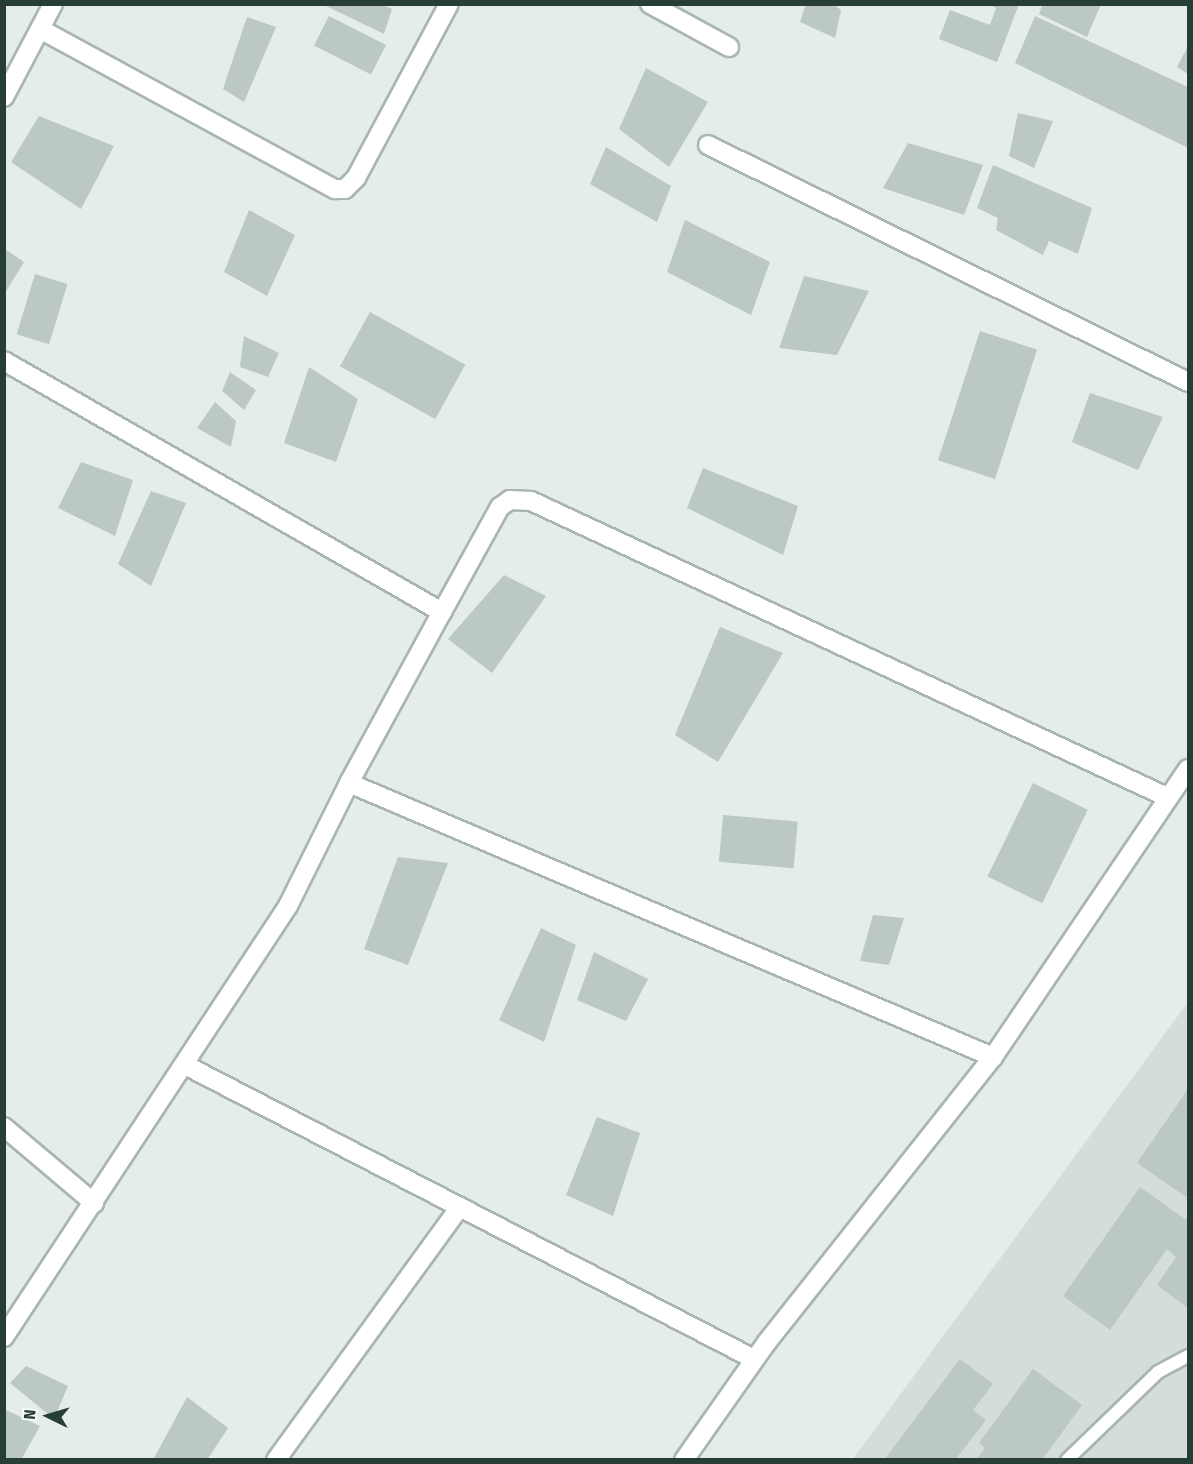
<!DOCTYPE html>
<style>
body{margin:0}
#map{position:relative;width:1193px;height:1464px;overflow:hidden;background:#e5edea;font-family:"Fira Sans Condensed",sans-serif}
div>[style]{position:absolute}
.built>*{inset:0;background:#d4ddd9}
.building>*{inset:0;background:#bbc8c3;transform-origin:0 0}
.roads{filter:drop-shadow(2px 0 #a8b5b1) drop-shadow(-2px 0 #a8b5b1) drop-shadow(0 2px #a8b5b1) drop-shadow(0 -2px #a8b5b1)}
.service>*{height:12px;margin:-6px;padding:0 6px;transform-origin:6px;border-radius:6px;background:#fff}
.minor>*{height:18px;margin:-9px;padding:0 9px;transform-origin:9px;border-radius:9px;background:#fff}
span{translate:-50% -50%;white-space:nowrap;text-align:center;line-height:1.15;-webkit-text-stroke:5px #f6faf8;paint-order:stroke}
.frame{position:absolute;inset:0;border:6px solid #263e37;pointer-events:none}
.north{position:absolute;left:18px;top:1386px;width:60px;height:60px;-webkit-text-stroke:4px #f6faf8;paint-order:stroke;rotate:275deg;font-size:16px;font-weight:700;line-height:24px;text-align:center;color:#263e37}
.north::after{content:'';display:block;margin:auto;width:21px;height:27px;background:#263e37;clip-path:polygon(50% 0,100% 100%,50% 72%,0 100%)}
</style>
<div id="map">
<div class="built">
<div style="clip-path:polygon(1188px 1002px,1188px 1459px,853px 1459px)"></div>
</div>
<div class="building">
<div style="clip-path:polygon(322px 4px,381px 4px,392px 9px,384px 34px)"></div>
<div style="clip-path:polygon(806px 4px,833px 4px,841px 10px,835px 38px,800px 22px)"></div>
<div style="clip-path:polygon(988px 4px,1019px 4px,997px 62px,939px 39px,950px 10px,990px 25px,996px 8px)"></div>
<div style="clip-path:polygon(1043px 4px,1101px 4px,1087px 37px,1039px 14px)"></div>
<div style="left:329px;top:16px;width:64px;height:33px;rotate:27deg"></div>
<div style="clip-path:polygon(1035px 16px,1188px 87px,1188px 148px,1015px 63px)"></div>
<div style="clip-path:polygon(247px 17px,276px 27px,244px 102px,223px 89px)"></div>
<div style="clip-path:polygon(1188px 46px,1188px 74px,1177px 67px)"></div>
<div style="clip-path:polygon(646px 68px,708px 102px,669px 167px,619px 129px)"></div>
<div style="clip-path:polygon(1018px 113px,1053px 121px,1034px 168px,1009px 156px)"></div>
<div style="clip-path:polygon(39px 116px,114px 146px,81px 209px,11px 162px)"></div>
<div style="clip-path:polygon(908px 143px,983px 165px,964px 215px,883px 188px)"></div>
<div style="clip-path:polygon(606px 147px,671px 186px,657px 222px,590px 184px)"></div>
<div style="clip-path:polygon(993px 165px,1092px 208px,1078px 254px,1049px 241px,1043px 255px,996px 230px,998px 218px,977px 208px)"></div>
<div style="clip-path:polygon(249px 210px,295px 235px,267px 296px,224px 272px)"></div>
<div style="clip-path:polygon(685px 220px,770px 262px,751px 315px,667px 272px)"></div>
<div style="clip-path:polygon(5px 249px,24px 262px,5px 293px)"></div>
<div style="left:35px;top:274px;width:34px;height:63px;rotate:17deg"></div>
<div style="clip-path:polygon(804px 276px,869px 291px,837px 355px,779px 348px)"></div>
<div style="left:370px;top:312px;width:109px;height:62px;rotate:29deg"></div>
<div style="left:980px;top:331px;width:60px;height:136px;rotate:18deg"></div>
<div style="clip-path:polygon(244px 336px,279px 353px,268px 377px,240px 367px)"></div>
<div style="clip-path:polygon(309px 367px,358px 399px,336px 462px,284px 443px)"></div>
<div style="clip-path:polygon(230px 372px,256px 390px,244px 410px,222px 391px)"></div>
<div style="clip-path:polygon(1090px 393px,1163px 417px,1138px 470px,1072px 442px)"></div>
<div style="clip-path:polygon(215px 402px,236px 421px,231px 447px,197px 428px)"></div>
<div style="clip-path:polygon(81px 462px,133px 480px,115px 536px,58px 508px)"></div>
<div style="clip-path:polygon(703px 468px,798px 506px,783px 555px,687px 508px)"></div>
<div style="clip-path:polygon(151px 491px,186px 503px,151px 586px,118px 564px)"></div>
<div style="clip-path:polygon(504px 575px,546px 596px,492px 673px,448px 639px)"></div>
<div style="clip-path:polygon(720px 627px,783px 653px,718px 762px,675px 735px)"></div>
<div style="left:1033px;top:783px;width:61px;height:104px;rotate:26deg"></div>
<div style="left:723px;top:815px;width:75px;height:47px;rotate:5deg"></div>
<div style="clip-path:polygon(398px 857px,448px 863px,408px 965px,364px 949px)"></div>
<div style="clip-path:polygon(873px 915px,904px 918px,889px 965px,860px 961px)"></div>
<div style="clip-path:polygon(541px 928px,576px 945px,544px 1042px,499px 1020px)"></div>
<div style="clip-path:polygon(594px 952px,648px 979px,626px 1021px,577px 1000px)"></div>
<div style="clip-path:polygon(1188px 1089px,1188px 1193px,1186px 1197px,1137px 1163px)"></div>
<div style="clip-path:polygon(597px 1117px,640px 1133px,613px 1216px,566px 1195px)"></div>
<div style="clip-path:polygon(1140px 1187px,1186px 1220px,1188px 1216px,1188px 1308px,1157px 1285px,1176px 1257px,1167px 1249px,1110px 1330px,1063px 1296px)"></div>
<div style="clip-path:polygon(960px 1359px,993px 1384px,973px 1410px,986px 1420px,955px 1460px,884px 1460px)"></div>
<div style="clip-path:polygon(26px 1366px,68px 1386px,54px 1419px,10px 1383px)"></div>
<div style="clip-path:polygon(1033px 1369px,1082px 1405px,1042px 1460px,976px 1460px,985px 1448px,979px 1443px)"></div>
<div style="clip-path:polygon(187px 1397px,228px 1428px,207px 1460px,153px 1460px)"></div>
<div style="clip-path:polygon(4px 1409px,40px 1426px,21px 1460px,4px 1460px)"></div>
</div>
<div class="roads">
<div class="service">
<div style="left:1067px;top:1460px;width:127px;rotate:-44deg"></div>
<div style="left:1158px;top:1372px;width:34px;rotate:-28deg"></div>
</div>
<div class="minor">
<div style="left:650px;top:4px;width:90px;rotate:28.6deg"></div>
<div style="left:40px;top:29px;width:336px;rotate:28.5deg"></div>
<div style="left:335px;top:189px;width:10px"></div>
<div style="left:345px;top:189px;width:16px;rotate:-45deg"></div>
<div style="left:356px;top:178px;width:197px;rotate:-61.9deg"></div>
<div style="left:4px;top:97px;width:105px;rotate:-62.2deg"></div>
<div style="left:708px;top:145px;width:535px;rotate:26.28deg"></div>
<div style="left:4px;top:361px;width:505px;rotate:29.82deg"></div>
<div style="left:349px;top:783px;width:700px;rotate:23.05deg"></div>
<div style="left:185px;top:1065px;width:640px;rotate:27.33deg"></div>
<div style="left:4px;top:1127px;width:118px;rotate:40.2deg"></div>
<div style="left:4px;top:1337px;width:516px;rotate:-56.62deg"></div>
<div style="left:288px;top:906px;width:137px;rotate:-63.6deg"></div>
<div style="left:349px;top:783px;width:195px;rotate:-61.5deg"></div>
<div style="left:442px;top:612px;width:120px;rotate:-61.1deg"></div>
<div style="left:500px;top:507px;width:12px;rotate:-35deg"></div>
<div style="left:510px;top:500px;width:21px;rotate:3deg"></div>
<div style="left:531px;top:501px;width:702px;rotate:24.96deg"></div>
<div style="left:276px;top:1460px;width:313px;rotate:-54deg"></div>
<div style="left:684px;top:1460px;width:144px;rotate:-54.9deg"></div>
<div style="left:767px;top:1342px;width:364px;rotate:-51.6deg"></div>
<div style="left:993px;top:1057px;width:348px;rotate:-55.9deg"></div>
</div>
</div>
<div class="frame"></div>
<div class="north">N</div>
</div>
